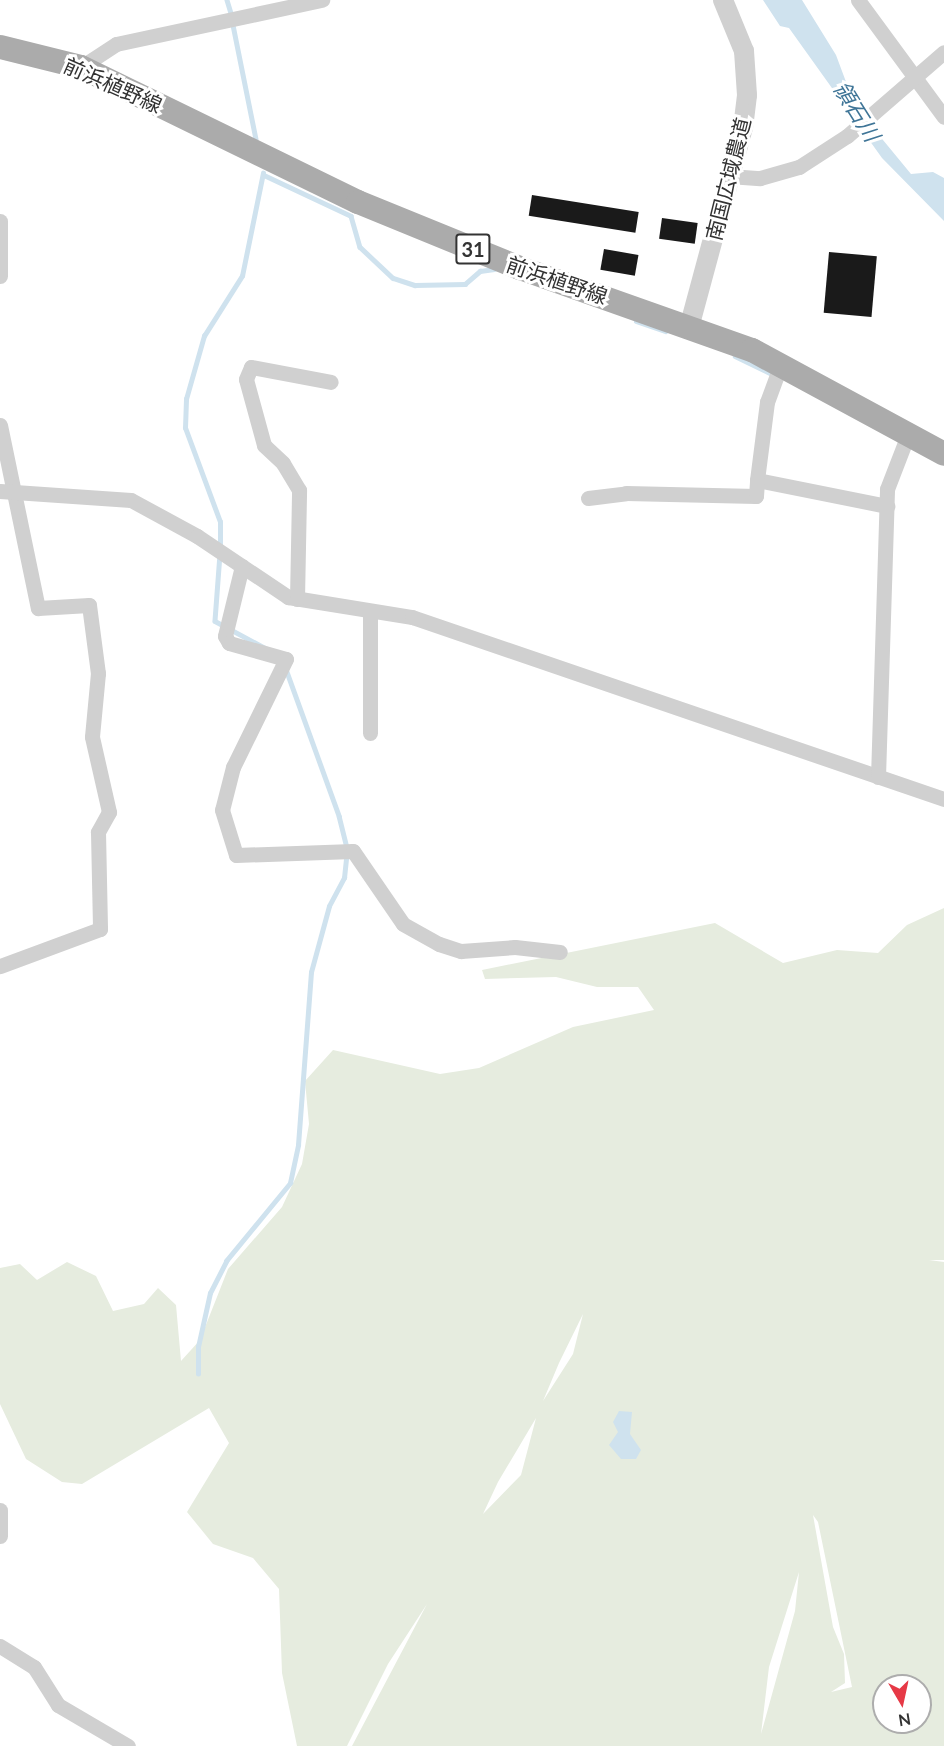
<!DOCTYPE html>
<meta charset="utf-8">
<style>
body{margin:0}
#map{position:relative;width:944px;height:1746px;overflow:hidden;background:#fff;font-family:Lato,"Noto Sans JP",sans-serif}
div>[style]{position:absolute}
.green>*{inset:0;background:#e6ecdf}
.water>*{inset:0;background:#cfe2ee}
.stream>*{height:4.5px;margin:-2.25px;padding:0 2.25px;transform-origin:2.25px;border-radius:2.25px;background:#cfe2ee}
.building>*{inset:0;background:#1a1a1a;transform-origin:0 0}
.minor>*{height:15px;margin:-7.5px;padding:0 7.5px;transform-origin:7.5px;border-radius:7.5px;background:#d0d0d0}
.tertiary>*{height:20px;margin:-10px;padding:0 10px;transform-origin:10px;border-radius:10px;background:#d0d0d0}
.primary>*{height:24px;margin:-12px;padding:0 12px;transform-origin:12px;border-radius:12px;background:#ababab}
span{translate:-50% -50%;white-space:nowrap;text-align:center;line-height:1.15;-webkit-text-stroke:6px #fff;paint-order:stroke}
.shield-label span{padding:2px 4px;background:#fff;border:2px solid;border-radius:4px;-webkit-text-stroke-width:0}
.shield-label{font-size:20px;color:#333;font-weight:700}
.street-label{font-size:21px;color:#333}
.water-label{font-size:22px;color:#3f7597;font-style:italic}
.north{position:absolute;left:872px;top:1674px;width:60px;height:60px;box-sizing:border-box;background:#fff;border:2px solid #adadad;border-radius:50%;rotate:171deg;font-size:16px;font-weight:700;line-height:24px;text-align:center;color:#333}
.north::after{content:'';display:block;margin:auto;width:21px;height:27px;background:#e63946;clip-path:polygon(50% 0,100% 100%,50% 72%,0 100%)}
</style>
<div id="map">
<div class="green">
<div style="clip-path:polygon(evenodd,944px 908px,944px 1260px,929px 1260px,944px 1262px,944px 1746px,352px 1746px,427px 1604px,388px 1664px,347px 1746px,297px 1746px,282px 1673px,279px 1589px,253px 1558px,213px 1544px,187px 1512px,229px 1443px,209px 1408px,82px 1484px,62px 1482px,26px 1459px,0 1404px,0 1268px,20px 1264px,37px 1280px,67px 1262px,96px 1276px,113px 1311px,144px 1304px,158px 1288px,176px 1305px,181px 1361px,200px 1340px,228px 1269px,282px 1207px,302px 1164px,309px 1124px,305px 1081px,333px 1050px,440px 1074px,479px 1068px,573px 1027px,654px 1010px,638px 987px,597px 987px,556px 977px,485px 979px,482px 970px,715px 923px,783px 963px,837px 950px,878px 953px,907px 925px,944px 908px,583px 1314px,573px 1354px,543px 1401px,559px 1363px,583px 1314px,944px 908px,536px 1418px,521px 1475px,483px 1514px,498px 1482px,536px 1418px,944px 908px,813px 1515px,818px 1522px,852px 1687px,831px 1692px,845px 1683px,844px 1654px,833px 1627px,813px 1515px,944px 908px,799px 1572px,795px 1611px,761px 1734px,769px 1667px,799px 1572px,944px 908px,884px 1686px,920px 1686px,920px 1722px,884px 1722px,884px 1686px)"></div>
</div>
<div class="water">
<div style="clip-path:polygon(763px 0,802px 0,836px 55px,855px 106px,911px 174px,933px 172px,944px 178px,944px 221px,882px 158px,789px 28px,780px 26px)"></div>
<div style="clip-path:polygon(619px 1411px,632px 1412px,630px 1434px,641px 1450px,636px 1459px,621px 1459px,609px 1445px,618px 1432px,613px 1422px)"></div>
</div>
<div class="stream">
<div style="left:227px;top:0;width:14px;rotate:73deg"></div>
<div style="left:233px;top:25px;width:116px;rotate:78.6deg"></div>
<div style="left:264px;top:175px;width:96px;rotate:25.2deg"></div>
<div style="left:351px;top:216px;width:32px;rotate:74deg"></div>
<div style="left:360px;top:247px;width:45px;rotate:43.2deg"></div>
<div style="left:393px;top:278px;width:23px;rotate:18deg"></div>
<div style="left:415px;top:285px;width:50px;rotate:-1.1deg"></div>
<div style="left:465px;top:284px;width:20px;rotate:-41deg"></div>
<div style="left:480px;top:271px;width:14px;rotate:-8deg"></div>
<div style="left:636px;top:321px;width:31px;rotate:19deg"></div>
<div style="left:735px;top:356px;width:39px;rotate:26deg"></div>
<div style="left:220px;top:546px;width:24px;rotate:-90deg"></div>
<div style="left:220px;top:522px;width:100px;rotate:-110.4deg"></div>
<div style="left:185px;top:428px;width:29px;rotate:-88deg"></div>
<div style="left:186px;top:399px;width:66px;rotate:-74.1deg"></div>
<div style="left:204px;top:336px;width:71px;rotate:-57.7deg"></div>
<div style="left:242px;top:276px;width:105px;rotate:-78.5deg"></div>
<div style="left:220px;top:554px;width:67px;rotate:94.3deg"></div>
<div style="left:215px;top:621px;width:59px;rotate:28.3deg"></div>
<div style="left:198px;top:1374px;width:27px;rotate:-90deg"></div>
<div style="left:198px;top:1347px;width:55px;rotate:-77.5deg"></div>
<div style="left:210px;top:1293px;width:36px;rotate:-63deg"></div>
<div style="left:226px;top:1261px;width:101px;rotate:-50.6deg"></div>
<div style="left:290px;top:1183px;width:39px;rotate:-78deg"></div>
<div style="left:298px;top:1145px;width:173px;rotate:-85.7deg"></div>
<div style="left:311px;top:972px;width:68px;rotate:-74.7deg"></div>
<div style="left:329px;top:906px;width:32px;rotate:-62deg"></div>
<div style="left:344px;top:878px;width:28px;rotate:-84deg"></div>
<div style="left:347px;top:850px;width:34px;rotate:-104deg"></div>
<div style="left:339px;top:817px;width:158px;rotate:-109.9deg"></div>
</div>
<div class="building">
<div style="left:532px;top:195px;width:108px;height:21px;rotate:9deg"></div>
<div style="left:662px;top:218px;width:36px;height:21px;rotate:8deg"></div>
<div style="left:604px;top:249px;width:35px;height:21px;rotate:10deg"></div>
<div style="left:829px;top:252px;width:48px;height:61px;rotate:5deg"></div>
</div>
<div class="minor">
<div style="left:858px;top:0;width:145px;rotate:53.7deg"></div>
<div style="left:81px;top:67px;width:42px;rotate:-33.3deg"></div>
<div style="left:116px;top:44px;width:211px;rotate:-12.1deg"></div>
<div style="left:729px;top:176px;width:31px;rotate:4deg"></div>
<div style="left:760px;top:178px;width:41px;rotate:-15.8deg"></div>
<div style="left:799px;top:167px;width:57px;rotate:-32.9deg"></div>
<div style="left:847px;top:136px;width:128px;rotate:-40.9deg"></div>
<div style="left:0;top:221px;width:55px;rotate:90deg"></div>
<div style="left:781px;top:364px;width:40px;rotate:110.2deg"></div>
<div style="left:767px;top:402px;width:79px;rotate:97.3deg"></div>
<div style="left:757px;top:480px;width:133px;rotate:11.3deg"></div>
<div style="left:0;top:425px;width:187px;rotate:78.3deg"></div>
<div style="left:38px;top:608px;width:51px;rotate:-3.4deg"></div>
<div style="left:89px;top:605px;width:69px;rotate:82.5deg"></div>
<div style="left:98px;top:673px;width:64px;rotate:95.4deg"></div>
<div style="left:92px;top:737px;width:77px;rotate:77.2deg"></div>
<div style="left:109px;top:812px;width:23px;rotate:119deg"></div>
<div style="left:98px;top:832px;width:97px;rotate:88.8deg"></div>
<div style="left:100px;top:929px;width:107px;rotate:159.7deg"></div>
<div style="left:0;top:491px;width:131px;rotate:3.9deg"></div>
<div style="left:131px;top:500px;width:75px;rotate:28.6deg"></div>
<div style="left:197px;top:536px;width:110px;rotate:33.8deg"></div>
<div style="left:288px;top:597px;width:126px;rotate:9.2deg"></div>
<div style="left:412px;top:617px;width:562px;rotate:18.89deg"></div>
<div style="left:588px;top:498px;width:38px;rotate:-7deg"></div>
<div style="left:626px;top:493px;width:130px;rotate:1.3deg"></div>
<div style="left:756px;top:496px;width:16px;rotate:-86deg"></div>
<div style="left:242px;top:566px;width:72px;rotate:103.7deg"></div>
<div style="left:225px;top:636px;width:8px;rotate:60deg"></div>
<div style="left:229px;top:643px;width:59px;rotate:15.7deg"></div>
<div style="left:286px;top:659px;width:120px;rotate:116.1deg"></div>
<div style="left:233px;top:767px;width:44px;rotate:104.3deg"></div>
<div style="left:222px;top:810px;width:47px;rotate:72.7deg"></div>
<div style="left:236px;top:855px;width:117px;rotate:-2deg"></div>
<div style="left:353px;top:851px;width:88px;rotate:55.6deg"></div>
<div style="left:403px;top:924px;width:41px;rotate:29.1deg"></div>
<div style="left:439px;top:944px;width:23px;rotate:18deg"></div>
<div style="left:461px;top:951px;width:54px;rotate:-4.2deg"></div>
<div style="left:515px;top:947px;width:45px;rotate:6.3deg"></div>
<div style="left:297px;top:599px;width:109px;rotate:-88.9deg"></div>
<div style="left:299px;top:490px;width:31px;rotate:-121deg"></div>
<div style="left:283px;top:463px;width:26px;rotate:-137deg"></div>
<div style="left:264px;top:445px;width:68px;rotate:-105.3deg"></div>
<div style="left:246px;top:379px;width:13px;rotate:-67deg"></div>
<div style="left:251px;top:367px;width:81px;rotate:10.6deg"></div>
<div style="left:370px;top:733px;width:121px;rotate:-90deg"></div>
<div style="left:878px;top:777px;width:288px;rotate:-88.2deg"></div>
<div style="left:887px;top:489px;width:61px;rotate:-68.9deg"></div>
<div style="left:0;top:1510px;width:26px;rotate:90deg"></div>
<div style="left:0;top:1646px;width:40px;rotate:32deg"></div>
<div style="left:34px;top:1667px;width:45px;rotate:57.7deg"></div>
<div style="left:58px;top:1705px;width:81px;rotate:30.4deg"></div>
</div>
<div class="tertiary">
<div style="left:690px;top:324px;width:203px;rotate:-74.9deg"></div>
<div style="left:743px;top:128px;width:33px;rotate:-83deg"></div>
<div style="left:747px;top:95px;width:44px;rotate:-93.9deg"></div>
<div style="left:744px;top:51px;width:55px;rotate:-112.4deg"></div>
</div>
<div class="primary">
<div style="left:0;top:47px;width:83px;rotate:13.9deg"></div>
<div style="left:81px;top:67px;width:308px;rotate:26deg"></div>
<div style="left:358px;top:202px;width:175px;rotate:22.2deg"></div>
<div style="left:520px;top:268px;width:246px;rotate:19.5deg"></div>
<div style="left:752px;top:350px;width:218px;rotate:28.4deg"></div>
</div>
<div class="shield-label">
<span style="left:473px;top:249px">31</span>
</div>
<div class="street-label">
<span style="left:113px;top:85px;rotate:24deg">前浜植野線</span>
<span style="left:728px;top:179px;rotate:-76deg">南国広域農道</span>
<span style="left:557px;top:280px;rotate:19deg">前浜植野線</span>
</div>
<div class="water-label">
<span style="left:857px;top:111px;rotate:58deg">領石川</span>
</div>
<div class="north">N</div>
</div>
